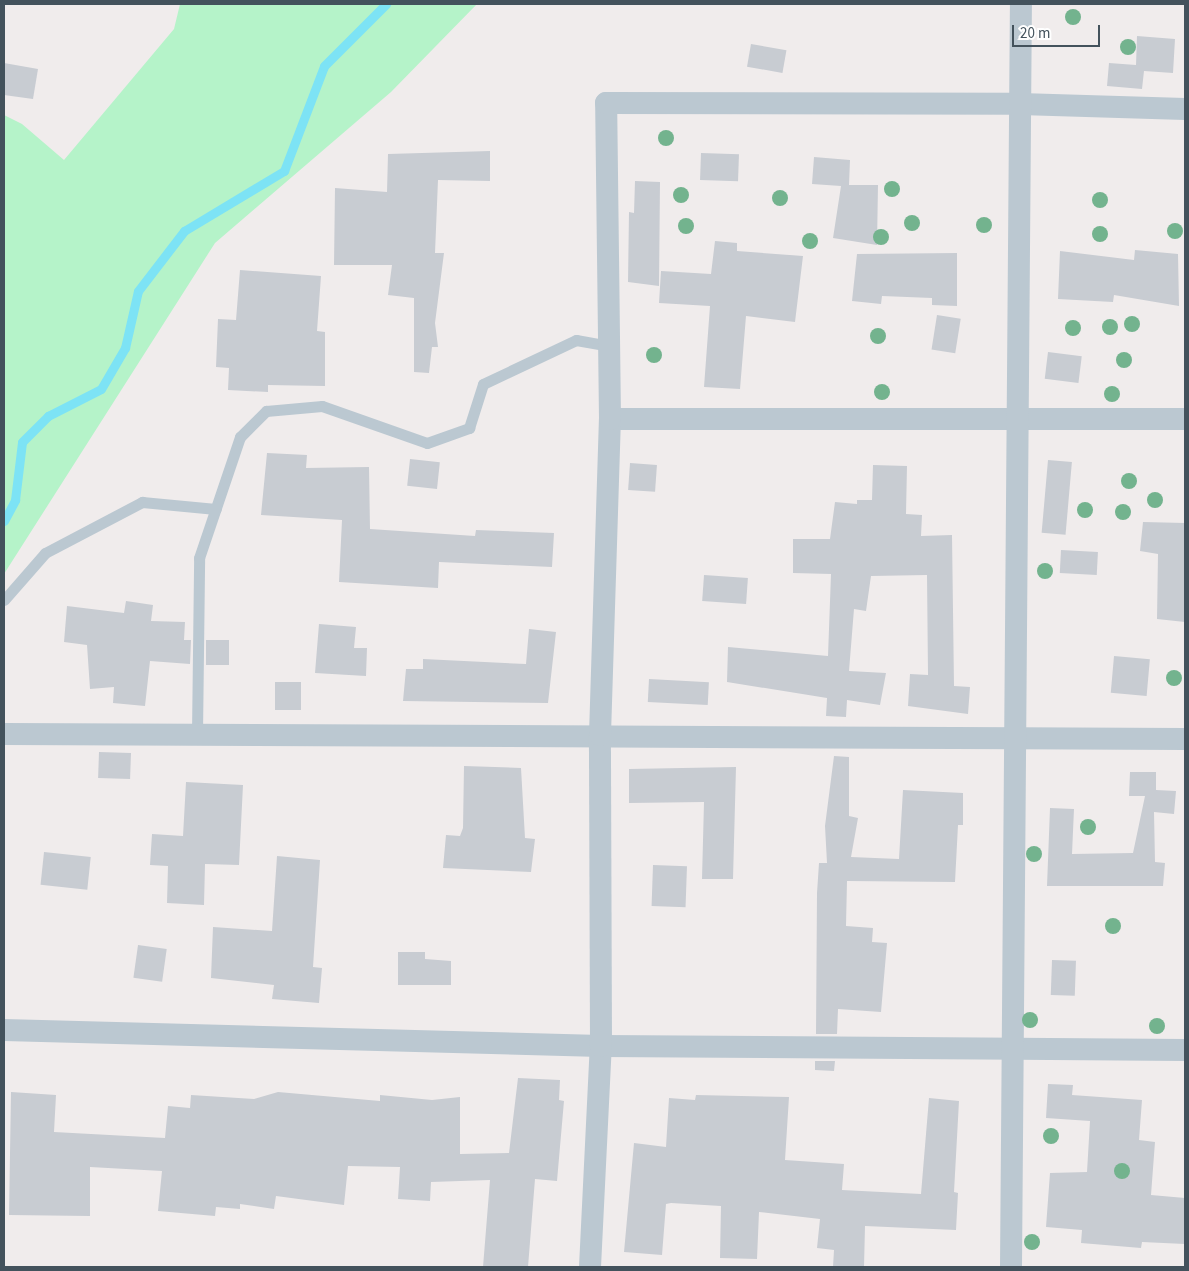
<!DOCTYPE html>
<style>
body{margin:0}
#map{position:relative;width:1189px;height:1271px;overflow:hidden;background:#f0ecec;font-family:"Source Sans 3",sans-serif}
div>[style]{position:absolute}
.green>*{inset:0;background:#b5f3c9}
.stream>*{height:9px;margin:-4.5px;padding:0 4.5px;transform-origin:4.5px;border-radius:4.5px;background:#7de3f5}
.building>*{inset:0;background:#c8ccd2;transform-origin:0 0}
.lane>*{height:11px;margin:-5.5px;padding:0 5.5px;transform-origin:5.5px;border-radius:5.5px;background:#bbc8d1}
.street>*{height:22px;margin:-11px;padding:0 11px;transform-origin:11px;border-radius:11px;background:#bbc8d1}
.trees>*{width:16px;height:16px;margin:-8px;border-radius:50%;background:#73b38e}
span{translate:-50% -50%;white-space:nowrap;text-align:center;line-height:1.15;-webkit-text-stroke:4px #fff;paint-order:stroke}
.frame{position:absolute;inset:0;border:5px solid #43525c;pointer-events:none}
.scale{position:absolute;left:1012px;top:25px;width:88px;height:22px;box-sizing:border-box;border:2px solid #43525c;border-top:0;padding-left:6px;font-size:15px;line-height:18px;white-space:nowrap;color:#43525c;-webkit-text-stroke:4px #fff;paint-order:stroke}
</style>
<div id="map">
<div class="green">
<div style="clip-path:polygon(180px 4px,477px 4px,391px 92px,215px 243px,4px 574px,4px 115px,22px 124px,64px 160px,174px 29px)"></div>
</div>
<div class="stream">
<div style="left:4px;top:521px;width:24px;rotate:-62deg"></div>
<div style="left:15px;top:500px;width:58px;rotate:-83.1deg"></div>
<div style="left:22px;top:442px;width:37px;rotate:-45deg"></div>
<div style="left:48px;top:416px;width:59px;rotate:-27deg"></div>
<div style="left:101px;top:389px;width:48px;rotate:-59.7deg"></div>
<div style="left:125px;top:348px;width:58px;rotate:-77.2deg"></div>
<div style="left:138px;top:291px;width:76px;rotate:-52.5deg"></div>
<div style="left:184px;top:231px;width:117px;rotate:-31deg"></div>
<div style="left:284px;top:171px;width:112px;rotate:-69.1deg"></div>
<div style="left:324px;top:66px;width:88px;rotate:-45deg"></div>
</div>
<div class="building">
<div style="clip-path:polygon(1137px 36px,1175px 39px,1173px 73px,1144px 71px,1142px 89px,1107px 86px,1109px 63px,1136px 65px)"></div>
<div style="left:751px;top:44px;width:36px;height:23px;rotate:10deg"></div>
<div style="clip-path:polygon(4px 63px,38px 69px,33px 99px,4px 95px)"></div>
<div style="clip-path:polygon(490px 151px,490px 181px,438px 180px,435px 253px,444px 253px,435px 323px,438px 347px,432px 347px,429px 373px,414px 372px,414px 298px,388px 295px,392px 265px,334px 265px,335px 188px,387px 192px,388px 154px)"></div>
<div style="left:701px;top:153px;width:38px;height:27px;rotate:2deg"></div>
<div style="clip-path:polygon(814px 157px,850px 160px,849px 185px,878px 185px,877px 245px,833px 238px,841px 186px,812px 184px)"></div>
<div style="clip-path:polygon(635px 181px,660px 182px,659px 286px,628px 282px,629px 212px,634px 213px)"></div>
<div style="clip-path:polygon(715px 241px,737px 243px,737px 251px,803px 256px,795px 322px,746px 316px,740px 389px,704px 387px,710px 306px,659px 303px,661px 271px,711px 274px)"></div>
<div style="clip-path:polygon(1135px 250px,1178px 254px,1179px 306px,1114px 295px,1113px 302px,1058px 299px,1060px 251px,1134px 260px)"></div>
<div style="clip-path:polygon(957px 253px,957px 306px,932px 305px,932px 298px,882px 296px,881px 304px,852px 301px,857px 254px)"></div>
<div style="clip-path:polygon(240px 270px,321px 276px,317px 331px,325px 332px,325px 386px,268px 385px,268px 392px,228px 390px,229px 368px,216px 367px,218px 319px,236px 320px)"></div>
<div style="left:937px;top:315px;width:24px;height:35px;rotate:9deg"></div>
<div style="left:1048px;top:352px;width:34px;height:27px;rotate:7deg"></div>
<div style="clip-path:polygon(267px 453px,307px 455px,306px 468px,369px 467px,370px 529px,475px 536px,476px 530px,554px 533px,552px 567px,439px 562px,438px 588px,339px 582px,342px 520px,261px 515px)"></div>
<div style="left:410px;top:459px;width:30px;height:27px;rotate:6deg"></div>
<div style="left:1048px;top:460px;width:24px;height:73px;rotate:5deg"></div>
<div style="left:630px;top:463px;width:27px;height:27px;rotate:4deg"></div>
<div style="clip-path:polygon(873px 465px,907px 466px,906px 514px,922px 515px,921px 536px,952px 535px,954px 686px,970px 687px,968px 714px,908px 706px,910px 674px,928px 675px,927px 575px,871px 576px,866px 611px,854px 609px,849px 671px,886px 673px,880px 705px,847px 700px,846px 717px,826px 716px,827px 698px,727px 682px,728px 647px,828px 656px,831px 574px,793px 573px,793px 539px,830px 539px,835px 502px,857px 504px,857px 500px,872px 500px)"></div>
<div style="clip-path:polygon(1143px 522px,1185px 523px,1185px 622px,1157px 619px,1158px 554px,1140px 551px)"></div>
<div style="left:1061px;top:550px;width:37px;height:23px;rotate:3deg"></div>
<div style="left:704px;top:575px;width:44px;height:26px;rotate:4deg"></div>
<div style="clip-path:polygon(126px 601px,153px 605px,151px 621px,185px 622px,184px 640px,191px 640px,190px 664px,150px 661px,145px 706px,113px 703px,114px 687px,90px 689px,87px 645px,64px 642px,67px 606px,124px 613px)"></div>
<div style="clip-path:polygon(319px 624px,356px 627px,354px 648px,367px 648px,366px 676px,315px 673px)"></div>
<div style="clip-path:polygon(529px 629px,556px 632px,548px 703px,403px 701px,406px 669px,423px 669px,423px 659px,526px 664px)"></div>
<div style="left:206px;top:640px;width:23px;height:25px"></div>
<div style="left:1114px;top:656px;width:36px;height:37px;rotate:5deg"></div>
<div style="left:649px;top:679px;width:60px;height:23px;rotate:3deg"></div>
<div style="left:275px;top:682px;width:26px;height:28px"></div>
<div style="left:99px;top:752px;width:32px;height:26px;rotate:2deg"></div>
<div style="clip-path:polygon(834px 756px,849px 757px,849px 816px,858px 818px,851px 857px,899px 859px,903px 790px,963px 793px,963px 825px,958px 825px,955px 882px,847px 881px,846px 926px,873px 928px,872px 942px,887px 943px,881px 1012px,838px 1009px,837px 1034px,816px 1034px,817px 893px,819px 863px,827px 863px,825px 826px)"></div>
<div style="clip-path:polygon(464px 766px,521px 768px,525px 838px,535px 839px,531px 872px,443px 868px,446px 835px,460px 836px,463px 828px)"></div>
<div style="clip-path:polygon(736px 767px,733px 879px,702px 879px,704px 802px,629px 803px,629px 769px)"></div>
<div style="clip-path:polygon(1130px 772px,1156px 772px,1156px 790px,1176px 791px,1174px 814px,1154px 812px,1155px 862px,1165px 863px,1163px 886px,1047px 886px,1050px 808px,1074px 809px,1072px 854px,1133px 853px,1145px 796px,1129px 796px)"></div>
<div style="clip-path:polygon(186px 782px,243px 785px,239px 865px,205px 864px,204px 905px,167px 903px,168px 866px,150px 865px,152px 834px,183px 836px)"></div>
<div style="left:44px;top:852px;width:47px;height:33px;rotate:6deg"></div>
<div style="clip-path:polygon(277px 856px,320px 860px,313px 967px,322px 968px,319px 1003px,272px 999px,274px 985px,211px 978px,213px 927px,272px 931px)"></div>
<div style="left:653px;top:865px;width:34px;height:41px;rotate:2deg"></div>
<div style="left:138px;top:945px;width:29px;height:33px;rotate:8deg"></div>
<div style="clip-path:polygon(398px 952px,425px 952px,425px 959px,451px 961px,451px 985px,398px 985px)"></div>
<div style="left:1052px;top:960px;width:24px;height:35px;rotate:2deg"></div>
<div style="clip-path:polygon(815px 1061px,835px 1061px,834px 1071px,815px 1070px)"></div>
<div style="clip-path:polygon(518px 1078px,560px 1080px,559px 1100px,564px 1101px,557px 1181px,535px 1179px,528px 1267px,483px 1267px,490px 1180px,431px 1182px,430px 1201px,398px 1199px,400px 1167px,348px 1166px,344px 1205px,276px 1196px,274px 1209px,240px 1204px,240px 1209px,216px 1207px,215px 1216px,158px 1211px,162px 1171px,90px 1167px,90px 1216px,9px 1215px,11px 1092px,56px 1095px,54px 1132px,165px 1138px,168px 1106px,190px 1108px,191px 1095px,254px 1099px,278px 1092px,380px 1101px,380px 1095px,432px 1100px,460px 1097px,460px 1154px,509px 1153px)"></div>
<div style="clip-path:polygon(1048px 1084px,1073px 1085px,1072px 1095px,1142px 1100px,1139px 1140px,1155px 1142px,1151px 1195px,1185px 1198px,1185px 1244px,1142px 1242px,1141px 1248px,1081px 1243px,1082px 1230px,1046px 1227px,1050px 1173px,1087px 1172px,1090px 1121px,1046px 1118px)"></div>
<div style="clip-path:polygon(696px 1095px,789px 1097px,785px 1160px,844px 1164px,842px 1190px,921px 1194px,929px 1098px,959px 1101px,954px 1192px,958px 1193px,956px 1230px,865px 1226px,864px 1267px,833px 1267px,834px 1250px,817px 1248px,820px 1219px,759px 1212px,757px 1259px,720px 1258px,721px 1206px,671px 1203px,666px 1204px,662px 1255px,624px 1252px,634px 1143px,666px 1147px,669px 1098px,695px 1100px)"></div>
</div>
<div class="lane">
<div style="left:4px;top:600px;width:62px;rotate:-48.9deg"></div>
<div style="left:45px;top:553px;width:110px;rotate:-27.7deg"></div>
<div style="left:142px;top:502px;width:74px;rotate:5.4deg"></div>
<div style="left:197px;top:734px;width:176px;rotate:-89.3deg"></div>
<div style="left:199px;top:558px;width:128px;rotate:-71.3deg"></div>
<div style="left:240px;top:437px;width:37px;rotate:-45deg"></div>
<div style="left:266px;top:411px;width:56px;rotate:-5.1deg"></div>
<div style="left:322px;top:406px;width:111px;rotate:19.4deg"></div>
<div style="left:427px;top:443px;width:45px;rotate:-19.7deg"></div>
<div style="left:469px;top:428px;width:46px;rotate:-72.3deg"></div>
<div style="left:483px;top:384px;width:103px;rotate:-25.3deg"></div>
<div style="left:576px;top:340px;width:35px;rotate:10deg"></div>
</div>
<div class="street">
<div style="left:610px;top:419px;width:575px"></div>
<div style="left:4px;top:734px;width:1181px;rotate:0.24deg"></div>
<div style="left:4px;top:1030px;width:597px;rotate:1.54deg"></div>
<div style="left:601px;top:1046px;width:584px;rotate:0.39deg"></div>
<div style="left:590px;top:1267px;width:221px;rotate:-87.2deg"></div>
<div style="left:601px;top:1046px;width:311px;rotate:-90.2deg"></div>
<div style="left:600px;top:735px;width:316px;rotate:-88.2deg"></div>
<div style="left:610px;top:419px;width:316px;rotate:-90.7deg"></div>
<div style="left:606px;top:103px;width:414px;rotate:0.1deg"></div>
<div style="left:1020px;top:104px;width:165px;rotate:1.7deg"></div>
<div style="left:1011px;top:1267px;width:1263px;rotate:-89.55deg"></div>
</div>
<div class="trees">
<div style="left:1073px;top:17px"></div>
<div style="left:1128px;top:47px"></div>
<div style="left:666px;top:138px"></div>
<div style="left:892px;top:189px"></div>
<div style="left:681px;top:195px"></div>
<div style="left:780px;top:198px"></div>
<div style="left:1100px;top:200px"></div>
<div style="left:912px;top:223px"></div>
<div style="left:984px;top:225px"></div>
<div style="left:686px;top:226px"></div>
<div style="left:1175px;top:231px"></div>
<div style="left:1100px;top:234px"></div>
<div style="left:881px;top:237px"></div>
<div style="left:810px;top:241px"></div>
<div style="left:1132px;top:324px"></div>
<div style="left:1110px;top:327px"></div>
<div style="left:1073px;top:328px"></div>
<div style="left:878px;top:336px"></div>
<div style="left:654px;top:355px"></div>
<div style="left:1124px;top:360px"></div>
<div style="left:882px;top:392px"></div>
<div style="left:1112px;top:394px"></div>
<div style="left:1129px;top:481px"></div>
<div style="left:1155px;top:500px"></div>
<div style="left:1085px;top:510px"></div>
<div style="left:1123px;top:512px"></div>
<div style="left:1045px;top:571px"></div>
<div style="left:1174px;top:678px"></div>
<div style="left:1088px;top:827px"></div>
<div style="left:1034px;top:854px"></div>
<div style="left:1113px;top:926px"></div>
<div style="left:1030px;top:1020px"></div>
<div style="left:1157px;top:1026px"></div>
<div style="left:1051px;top:1136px"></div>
<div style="left:1122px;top:1171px"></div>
<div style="left:1032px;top:1242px"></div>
</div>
<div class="frame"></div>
<div class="scale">20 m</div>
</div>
